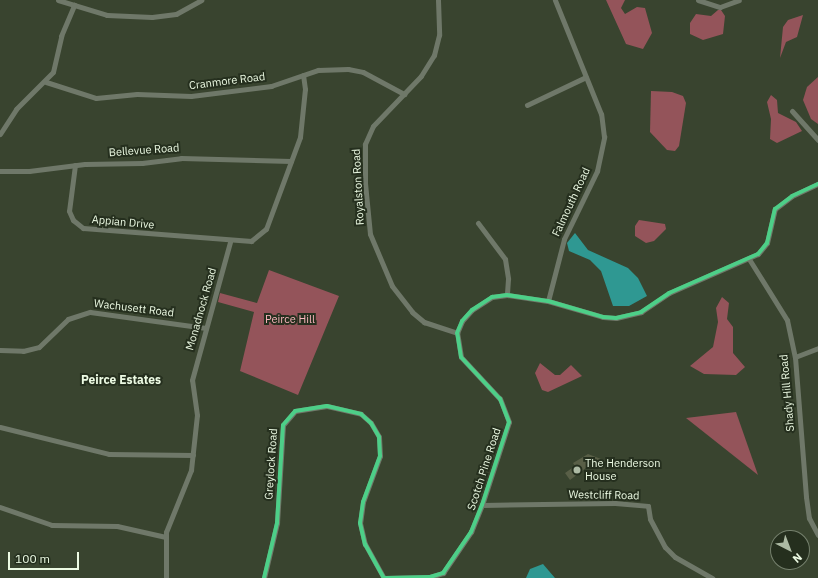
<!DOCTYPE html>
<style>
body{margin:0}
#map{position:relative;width:818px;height:578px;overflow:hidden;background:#39442f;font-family:"IBM Plex Sans",sans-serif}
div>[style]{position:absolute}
.green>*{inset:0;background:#94545a}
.water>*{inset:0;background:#2f9892}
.building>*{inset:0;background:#595f47}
.street>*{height:5px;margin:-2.5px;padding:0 2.5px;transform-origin:2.5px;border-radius:2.5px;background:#6f7869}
.cycleway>*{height:4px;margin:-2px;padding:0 2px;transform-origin:2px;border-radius:2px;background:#4dcf88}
.dots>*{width:11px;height:11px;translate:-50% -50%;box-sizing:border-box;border:2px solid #252f1e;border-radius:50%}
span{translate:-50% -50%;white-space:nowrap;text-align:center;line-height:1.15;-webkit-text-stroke:4px #252f1e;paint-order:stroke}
.street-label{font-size:11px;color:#ecfae3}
.park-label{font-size:11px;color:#fab7be}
.poi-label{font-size:11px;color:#ecfae3}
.left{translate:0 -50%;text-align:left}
.neighbourhood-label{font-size:12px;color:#ecfae3;font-weight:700}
.north{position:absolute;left:770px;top:530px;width:40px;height:40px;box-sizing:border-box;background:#252f1e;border:1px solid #75806d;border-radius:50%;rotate:138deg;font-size:11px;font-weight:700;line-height:16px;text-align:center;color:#ecfae3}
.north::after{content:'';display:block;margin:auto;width:14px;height:18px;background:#adbaa4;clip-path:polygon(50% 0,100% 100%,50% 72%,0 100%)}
.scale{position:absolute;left:8px;top:552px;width:71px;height:18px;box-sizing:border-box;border:2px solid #ecfae3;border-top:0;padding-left:5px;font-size:12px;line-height:14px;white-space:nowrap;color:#ecfae3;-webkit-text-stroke:3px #252f1e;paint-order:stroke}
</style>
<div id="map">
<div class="green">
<div style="clip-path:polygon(606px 0,625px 0,621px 8px,625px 14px,637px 7px,645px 8px,652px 33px,643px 49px,626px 44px)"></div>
<div style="clip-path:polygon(718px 10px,721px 10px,725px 16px,723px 34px,703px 40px,690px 34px,690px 23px,696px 14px,711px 16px)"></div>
<div style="clip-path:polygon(803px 15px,797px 37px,786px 42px,780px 58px,783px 27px,788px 20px)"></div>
<div style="clip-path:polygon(818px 77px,818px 124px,811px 119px,803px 100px,807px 87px)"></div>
<div style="clip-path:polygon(651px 91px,672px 92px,683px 96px,686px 103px,679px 146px,675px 151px,667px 150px,650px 132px)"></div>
<div style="clip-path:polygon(771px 95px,777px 100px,778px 113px,796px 122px,802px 131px,777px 143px,770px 139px,771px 119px,767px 102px)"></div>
<div style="clip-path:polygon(639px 220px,665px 224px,666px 229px,654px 241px,646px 243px,635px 236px,635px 226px)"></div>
<div style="clip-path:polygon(269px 270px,339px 296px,298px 395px,240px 371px,254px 312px,218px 302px,220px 293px,257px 303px)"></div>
<div style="clip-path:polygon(722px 297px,729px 303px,727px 319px,733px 327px,733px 353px,745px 367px,736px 375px,704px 374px,690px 366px,713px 347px,718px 322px,716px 308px)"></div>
<div style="clip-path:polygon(540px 363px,555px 375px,560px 375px,571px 365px,582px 376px,548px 392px,542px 390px,535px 373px)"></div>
<div style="clip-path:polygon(736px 412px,758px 475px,686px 418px)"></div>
</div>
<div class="water">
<div style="clip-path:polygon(575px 233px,588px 250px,628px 268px,638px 278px,647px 296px,629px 306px,613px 306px,601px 271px,590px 260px,569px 251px,567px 243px)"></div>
<div style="clip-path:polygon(543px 564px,555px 578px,526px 578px,530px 569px)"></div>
</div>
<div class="building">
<div style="clip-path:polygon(588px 454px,601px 459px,601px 465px,590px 465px,570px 480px,565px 473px,575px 466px,573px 463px)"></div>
</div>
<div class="street">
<div style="left:58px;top:0;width:51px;rotate:17deg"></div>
<div style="left:107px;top:15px;width:45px;rotate:2.5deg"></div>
<div style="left:152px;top:17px;width:24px;rotate:-7deg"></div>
<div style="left:176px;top:14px;width:29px;rotate:-29deg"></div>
<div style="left:438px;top:0;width:35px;rotate:88deg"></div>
<div style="left:439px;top:35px;width:21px;rotate:104deg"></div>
<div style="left:434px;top:55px;width:25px;rotate:122deg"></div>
<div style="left:421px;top:76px;width:69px;rotate:133.8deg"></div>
<div style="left:373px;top:126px;width:20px;rotate:114deg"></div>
<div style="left:365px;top:144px;width:39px;rotate:90deg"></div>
<div style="left:365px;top:183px;width:51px;rotate:84.4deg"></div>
<div style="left:370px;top:234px;width:56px;rotate:67.1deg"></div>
<div style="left:392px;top:286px;width:33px;rotate:52deg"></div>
<div style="left:412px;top:312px;width:16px;rotate:40deg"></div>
<div style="left:424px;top:322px;width:35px;rotate:18deg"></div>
<div style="left:698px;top:0;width:23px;rotate:18deg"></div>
<div style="left:720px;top:7px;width:20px;rotate:-20deg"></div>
<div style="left:46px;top:82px;width:52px;rotate:17.7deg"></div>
<div style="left:96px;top:98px;width:41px;rotate:-5.6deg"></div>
<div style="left:137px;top:94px;width:54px;rotate:2.1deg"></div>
<div style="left:191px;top:96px;width:81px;rotate:-7.1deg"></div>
<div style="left:271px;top:86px;width:50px;rotate:-18.8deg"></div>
<div style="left:318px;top:70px;width:30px;rotate:-2deg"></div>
<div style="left:348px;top:69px;width:15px;rotate:11deg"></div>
<div style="left:363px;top:72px;width:47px;rotate:28.2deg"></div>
<div style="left:527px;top:105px;width:65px;rotate:-25.4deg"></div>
<div style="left:792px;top:111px;width:39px;rotate:48deg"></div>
<div style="left:0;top:134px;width:30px;rotate:-57deg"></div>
<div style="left:16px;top:109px;width:52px;rotate:-45deg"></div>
<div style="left:53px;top:72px;width:37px;rotate:-77deg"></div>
<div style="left:61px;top:36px;width:34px;rotate:-67deg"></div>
<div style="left:75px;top:165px;width:46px;rotate:97.4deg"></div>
<div style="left:69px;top:211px;width:10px;rotate:66deg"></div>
<div style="left:73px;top:220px;width:13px;rotate:39deg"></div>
<div style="left:83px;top:228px;width:169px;rotate:4.4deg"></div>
<div style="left:251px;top:241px;width:19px;rotate:-39deg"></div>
<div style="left:266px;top:229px;width:98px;rotate:-69.7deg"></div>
<div style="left:300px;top:137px;width:48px;rotate:-84.1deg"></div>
<div style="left:305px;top:89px;width:14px;rotate:-98deg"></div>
<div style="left:0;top:171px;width:29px"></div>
<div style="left:29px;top:171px;width:56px;rotate:-7.1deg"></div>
<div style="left:85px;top:164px;width:57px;rotate:-1deg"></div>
<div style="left:142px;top:163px;width:39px;rotate:-7deg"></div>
<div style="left:181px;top:158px;width:110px;rotate:1.6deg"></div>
<div style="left:478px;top:223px;width:45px;rotate:53.1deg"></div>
<div style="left:505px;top:259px;width:20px;rotate:81deg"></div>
<div style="left:508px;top:279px;width:16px;rotate:94deg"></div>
<div style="left:749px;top:259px;width:72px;rotate:58.1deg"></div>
<div style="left:787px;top:320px;width:38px;rotate:78deg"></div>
<div style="left:795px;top:357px;width:140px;rotate:85.5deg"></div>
<div style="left:806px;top:497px;width:21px;rotate:82deg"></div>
<div style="left:809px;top:518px;width:19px;rotate:62deg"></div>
<div style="left:548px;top:301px;width:64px;rotate:-75.5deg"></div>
<div style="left:564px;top:239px;width:76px;rotate:-64.1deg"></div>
<div style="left:597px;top:171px;width:35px;rotate:-78deg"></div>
<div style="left:604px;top:137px;width:23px;rotate:-97deg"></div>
<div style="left:601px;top:114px;width:123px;rotate:-112deg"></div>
<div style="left:0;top:350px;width:23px;rotate:2deg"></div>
<div style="left:23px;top:351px;width:16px;rotate:-14deg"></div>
<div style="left:39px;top:347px;width:40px;rotate:-44deg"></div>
<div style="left:68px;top:319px;width:23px;rotate:-18deg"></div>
<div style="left:90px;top:312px;width:117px;rotate:7.9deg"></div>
<div style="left:795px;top:357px;width:25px;rotate:-21deg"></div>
<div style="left:0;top:427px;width:112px;rotate:13.9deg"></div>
<div style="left:109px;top:454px;width:84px;rotate:0.7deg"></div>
<div style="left:482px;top:505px;width:133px;rotate:-0.9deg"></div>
<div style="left:615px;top:503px;width:33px;rotate:5deg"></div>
<div style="left:648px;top:506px;width:13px;rotate:81deg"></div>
<div style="left:650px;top:519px;width:32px;rotate:62deg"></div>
<div style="left:665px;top:547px;width:14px;rotate:45deg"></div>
<div style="left:675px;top:557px;width:43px;rotate:29.6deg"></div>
<div style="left:0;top:507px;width:55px;rotate:19.1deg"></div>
<div style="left:52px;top:525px;width:65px;rotate:0.9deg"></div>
<div style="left:117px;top:526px;width:50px;rotate:12.7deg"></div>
<div style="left:166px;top:578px;width:46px;rotate:-90deg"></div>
<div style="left:166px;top:532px;width:67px;rotate:-68deg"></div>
<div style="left:191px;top:470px;width:55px;rotate:-83.8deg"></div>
<div style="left:197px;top:415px;width:35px;rotate:-98deg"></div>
<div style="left:192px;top:380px;width:143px;rotate:-74.6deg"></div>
<div style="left:264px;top:578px;width:57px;rotate:-76.7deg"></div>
<div style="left:277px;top:523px;width:98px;rotate:-86.5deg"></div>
<div style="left:283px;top:425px;width:18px;rotate:-49deg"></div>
<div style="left:295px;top:411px;width:32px;rotate:-9deg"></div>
<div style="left:327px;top:406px;width:35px;rotate:13deg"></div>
<div style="left:361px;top:414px;width:13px;rotate:42deg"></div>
<div style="left:371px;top:423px;width:16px;rotate:60deg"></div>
<div style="left:379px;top:437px;width:19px;rotate:87deg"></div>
<div style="left:380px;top:456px;width:49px;rotate:110.3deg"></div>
<div style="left:363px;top:502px;width:21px;rotate:98deg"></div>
<div style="left:360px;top:523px;width:22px;rotate:77deg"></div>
<div style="left:365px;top:544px;width:39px;rotate:61deg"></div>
<div style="left:385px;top:578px;width:45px;rotate:-1.3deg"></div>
<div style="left:430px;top:577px;width:14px;rotate:-17deg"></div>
<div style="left:443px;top:573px;width:50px;rotate:-55.7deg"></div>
<div style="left:471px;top:532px;width:29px;rotate:-68deg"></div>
<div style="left:482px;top:505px;width:87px;rotate:-72deg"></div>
<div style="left:509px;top:422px;width:25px;rotate:-111deg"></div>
<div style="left:500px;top:399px;width:57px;rotate:-132.9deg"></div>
<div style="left:461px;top:357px;width:24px;rotate:-99deg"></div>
<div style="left:457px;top:333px;width:13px;rotate:-67deg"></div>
<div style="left:462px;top:321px;width:15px;rotate:-48deg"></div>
<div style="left:472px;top:310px;width:24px;rotate:-33deg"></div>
<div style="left:492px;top:297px;width:15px;rotate:-8deg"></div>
<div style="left:507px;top:295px;width:41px;rotate:8.3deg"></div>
<div style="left:548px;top:301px;width:57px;rotate:16.2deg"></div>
<div style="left:603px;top:317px;width:13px;rotate:4deg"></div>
<div style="left:616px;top:318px;width:26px;rotate:-13deg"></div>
<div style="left:641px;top:312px;width:34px;rotate:-34deg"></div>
<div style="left:669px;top:293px;width:97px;rotate:-23.7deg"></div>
<div style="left:758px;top:254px;width:14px;rotate:-51deg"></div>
<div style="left:767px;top:243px;width:35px;rotate:-77deg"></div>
<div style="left:775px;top:209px;width:21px;rotate:-37deg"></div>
<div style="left:792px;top:196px;width:29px;rotate:-25deg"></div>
</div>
<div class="cycleway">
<div style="left:264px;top:578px;width:57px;rotate:-76.7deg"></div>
<div style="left:277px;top:523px;width:98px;rotate:-86.5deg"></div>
<div style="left:283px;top:425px;width:18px;rotate:-49deg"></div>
<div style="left:295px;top:411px;width:32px;rotate:-9deg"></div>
<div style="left:327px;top:406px;width:35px;rotate:13deg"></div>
<div style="left:361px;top:414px;width:13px;rotate:42deg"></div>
<div style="left:371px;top:423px;width:16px;rotate:60deg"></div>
<div style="left:379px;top:437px;width:19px;rotate:87deg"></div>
<div style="left:380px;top:456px;width:49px;rotate:110.3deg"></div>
<div style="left:363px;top:502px;width:21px;rotate:98deg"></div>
<div style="left:360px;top:523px;width:22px;rotate:77deg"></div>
<div style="left:365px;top:544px;width:39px;rotate:61deg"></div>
<div style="left:385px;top:578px;width:45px;rotate:-1.3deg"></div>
<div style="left:430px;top:577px;width:14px;rotate:-17deg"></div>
<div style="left:443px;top:573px;width:50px;rotate:-55.7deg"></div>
<div style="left:471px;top:532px;width:29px;rotate:-68deg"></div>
<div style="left:482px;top:505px;width:87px;rotate:-72deg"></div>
<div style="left:509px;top:422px;width:25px;rotate:-111deg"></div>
<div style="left:500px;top:399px;width:57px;rotate:-132.9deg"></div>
<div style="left:461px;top:357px;width:24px;rotate:-99deg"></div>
<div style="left:457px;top:333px;width:13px;rotate:-67deg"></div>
<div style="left:462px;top:321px;width:15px;rotate:-48deg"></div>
<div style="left:472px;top:310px;width:24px;rotate:-33deg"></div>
<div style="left:492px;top:297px;width:15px;rotate:-8deg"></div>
<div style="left:507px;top:295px;width:41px;rotate:8.3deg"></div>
<div style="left:548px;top:301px;width:57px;rotate:16.2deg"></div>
<div style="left:603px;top:317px;width:13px;rotate:4deg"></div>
<div style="left:616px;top:318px;width:26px;rotate:-13deg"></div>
<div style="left:641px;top:312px;width:34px;rotate:-34deg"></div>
<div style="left:669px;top:293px;width:97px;rotate:-23.7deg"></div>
<div style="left:758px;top:254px;width:14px;rotate:-51deg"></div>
<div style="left:767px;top:243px;width:35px;rotate:-77deg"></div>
<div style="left:775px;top:209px;width:21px;rotate:-37deg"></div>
<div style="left:792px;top:196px;width:29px;rotate:-25deg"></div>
</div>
<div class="dots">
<div style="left:577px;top:470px;background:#adbaa4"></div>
</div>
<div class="street-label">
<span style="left:227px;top:81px;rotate:-7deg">Cranmore Road</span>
<span style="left:144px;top:150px;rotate:-4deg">Bellevue Road</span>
<span style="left:358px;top:187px;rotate:-93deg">Royalston Road</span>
<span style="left:571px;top:202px;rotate:-65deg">Falmouth Road</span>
<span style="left:123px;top:222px;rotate:5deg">Appian Drive</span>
<span style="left:134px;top:308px;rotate:7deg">Wachusett Road</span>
<span style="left:201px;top:309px;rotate:-74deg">Monadnock Road</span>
<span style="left:787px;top:393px;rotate:-95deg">Shady Hill Road</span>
<span style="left:271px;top:464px;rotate:-86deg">Greylock Road</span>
<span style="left:484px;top:469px;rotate:-72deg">Scotch Pine Road</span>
<span style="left:604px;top:495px;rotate:1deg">Westcliff Road</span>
</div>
<div class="park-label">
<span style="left:290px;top:319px">Peirce Hill</span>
</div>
<div class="poi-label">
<span class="left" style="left:585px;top:470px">The Henderson<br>House</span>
</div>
<div class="neighbourhood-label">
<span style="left:121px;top:380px">Peirce Estates</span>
</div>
<div class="north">N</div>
<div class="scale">100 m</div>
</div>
